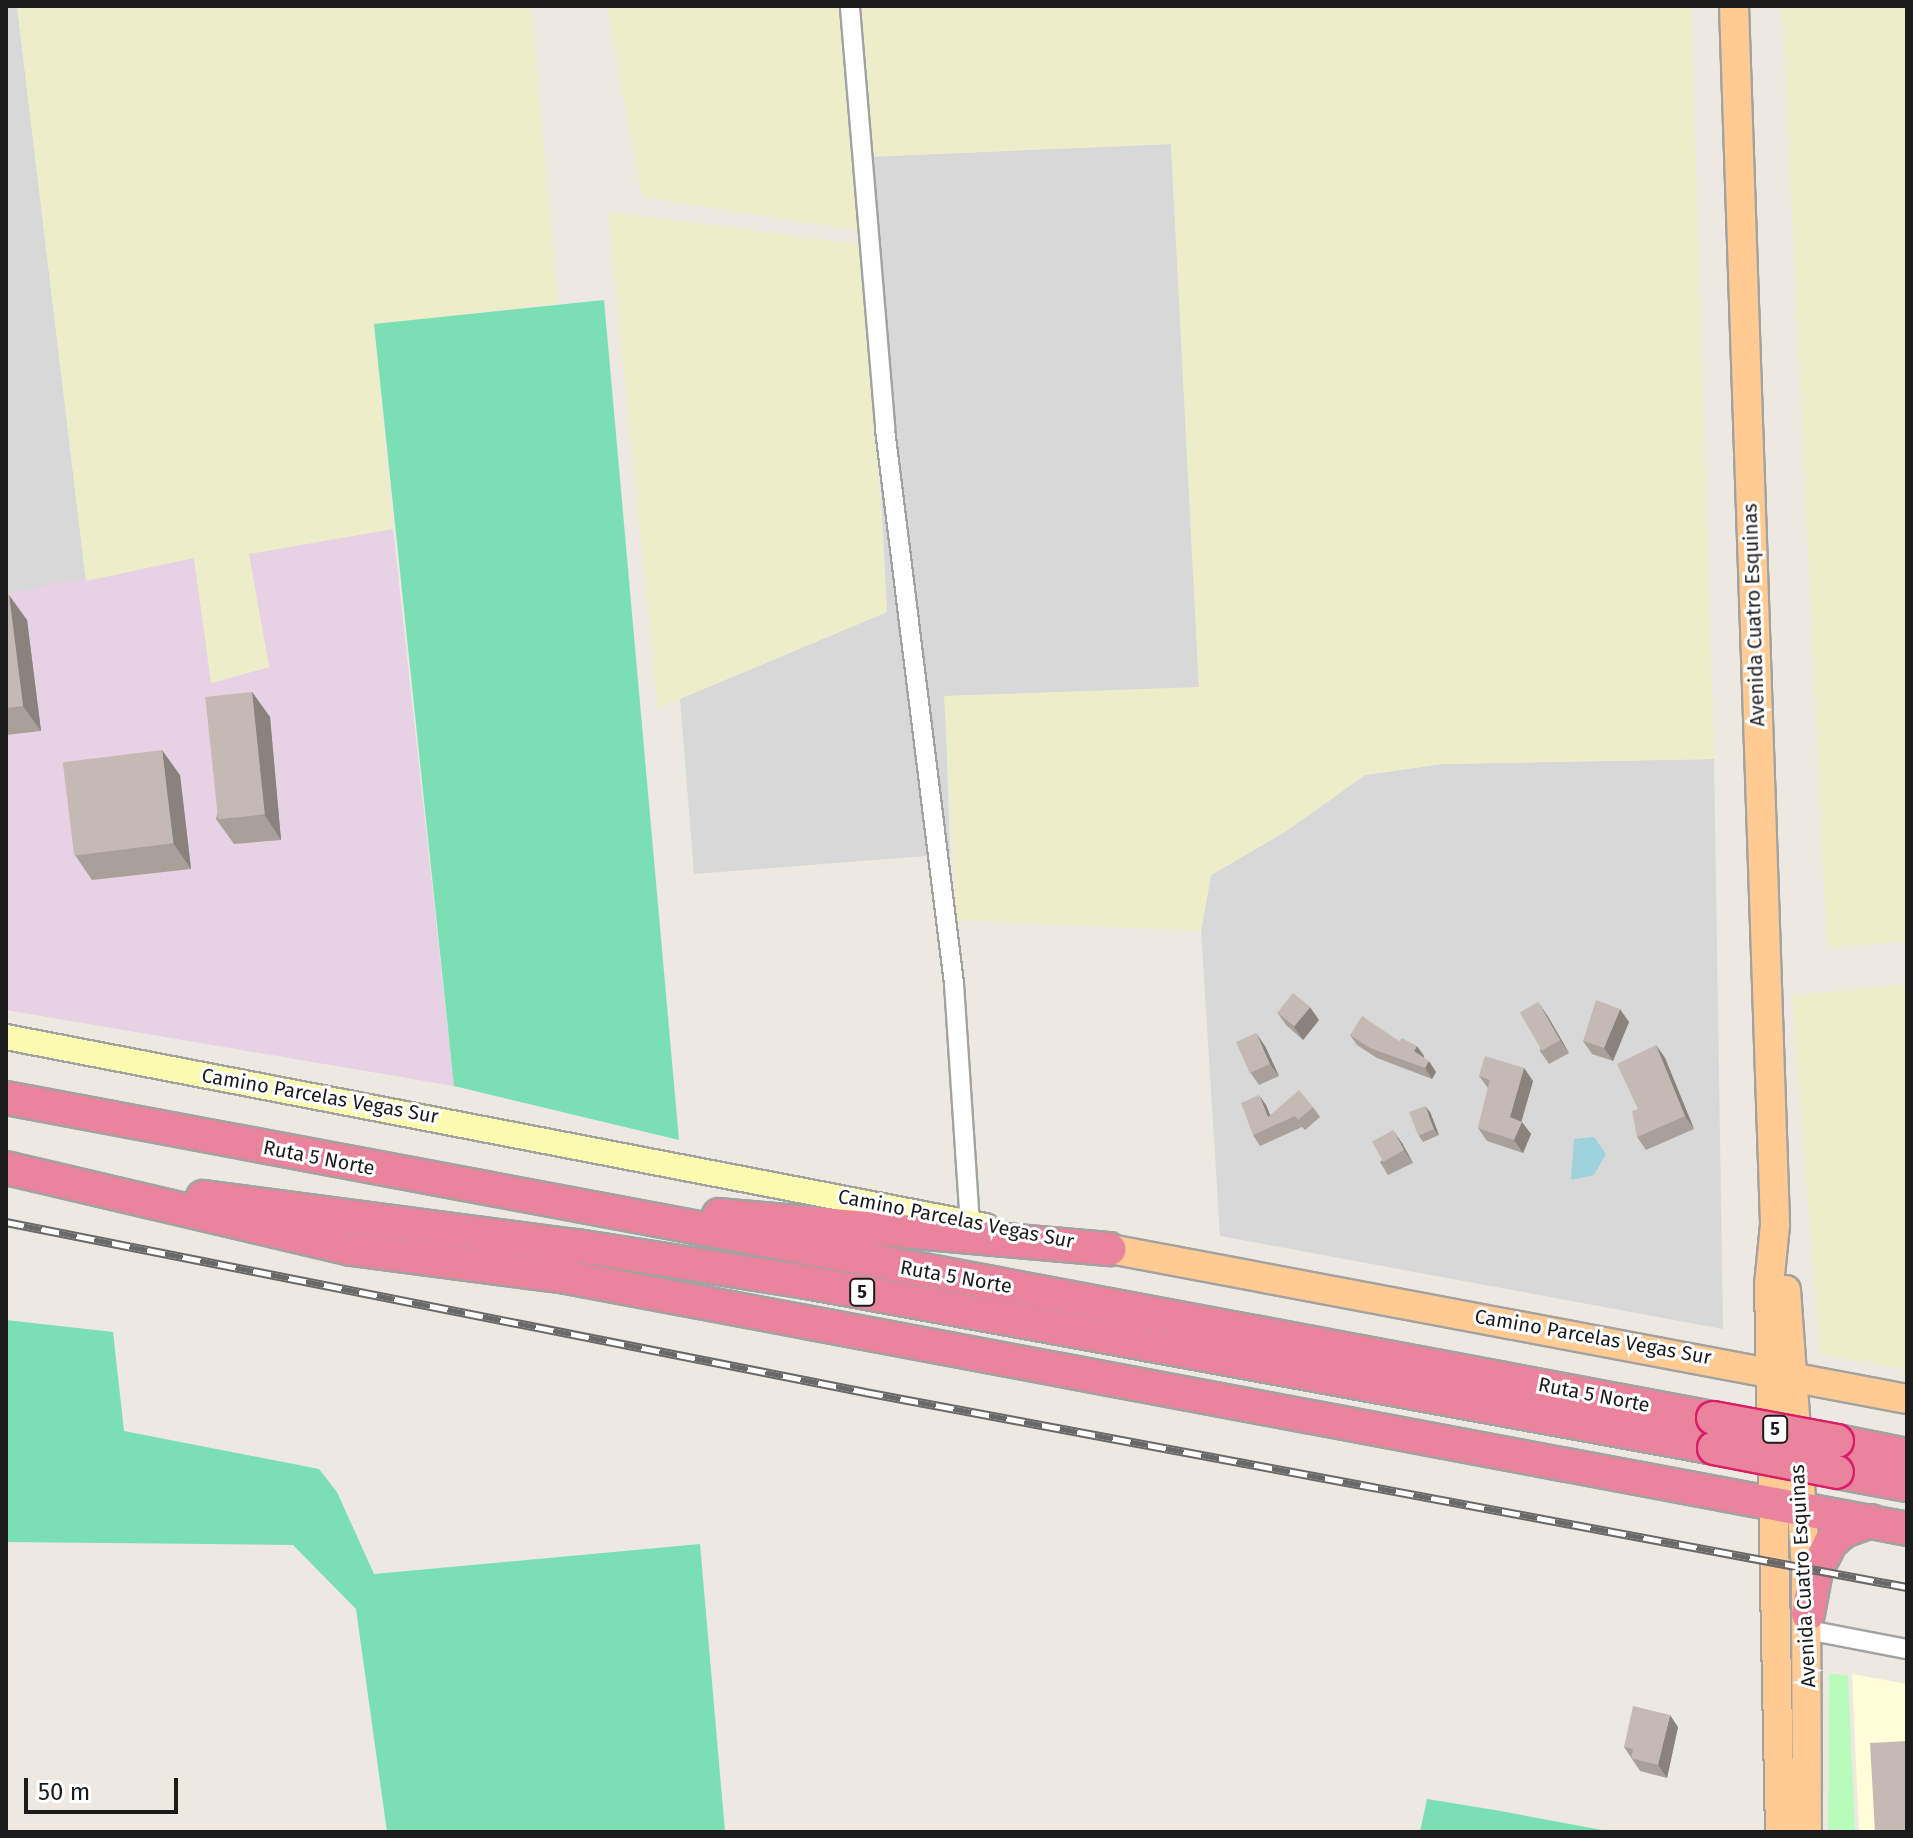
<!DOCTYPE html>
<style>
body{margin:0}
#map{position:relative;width:1913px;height:1838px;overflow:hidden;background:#ede8e0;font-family:"Fira Sans",sans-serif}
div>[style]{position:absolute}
.residential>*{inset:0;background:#d9d8d8}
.industrial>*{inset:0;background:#e7d1e4}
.education>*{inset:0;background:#fffdd7}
.farmland>*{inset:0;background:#ededca}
.park>*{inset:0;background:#b9fbbb}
.pitch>*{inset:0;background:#7ae0b3}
.water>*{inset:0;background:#9ed2dd}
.roads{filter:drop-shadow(2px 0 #a2a2a2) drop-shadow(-2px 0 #a2a2a2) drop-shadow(0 2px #a2a2a2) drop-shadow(0 -2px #a2a2a2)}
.street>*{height:18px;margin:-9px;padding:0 9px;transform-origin:9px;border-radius:9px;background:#fff}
.secondary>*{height:24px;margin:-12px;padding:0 12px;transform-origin:12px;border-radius:12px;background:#fbfbb0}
.primary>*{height:28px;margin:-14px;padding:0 14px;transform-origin:14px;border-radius:14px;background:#ffcb93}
.highway>*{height:32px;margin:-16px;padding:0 16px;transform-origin:16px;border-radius:16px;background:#e9849c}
.rail>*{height:9px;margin-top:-4.5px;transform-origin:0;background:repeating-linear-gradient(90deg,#fff 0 18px,#696969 0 36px);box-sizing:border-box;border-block:2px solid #696969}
.bridges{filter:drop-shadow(2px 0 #db1d68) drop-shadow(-2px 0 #db1d68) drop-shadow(0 2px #db1d68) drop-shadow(0 -2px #db1d68)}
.highway-bridge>*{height:32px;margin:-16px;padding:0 16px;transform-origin:16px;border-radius:16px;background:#e9849c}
.wall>*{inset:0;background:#a9a09a}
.shaded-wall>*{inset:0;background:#8a827d}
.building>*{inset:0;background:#c5bab3;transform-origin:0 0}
span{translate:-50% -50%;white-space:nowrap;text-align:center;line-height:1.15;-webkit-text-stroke:6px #fff;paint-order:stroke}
.shield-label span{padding:2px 6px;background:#fff;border:2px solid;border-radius:6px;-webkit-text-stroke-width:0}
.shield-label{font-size:18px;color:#1b1b1b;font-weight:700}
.street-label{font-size:20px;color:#1b1b1b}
.frame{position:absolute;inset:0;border:8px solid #1b1b1b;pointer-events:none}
.scale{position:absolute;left:24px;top:1778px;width:154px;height:36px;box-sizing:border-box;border:4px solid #1b1b1b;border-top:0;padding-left:10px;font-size:24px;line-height:28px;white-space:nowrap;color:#1b1b1b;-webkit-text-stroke:6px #fff;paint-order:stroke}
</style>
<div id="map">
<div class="residential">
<div style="clip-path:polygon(6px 6px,17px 6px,86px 581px,6px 593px)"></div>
<div style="clip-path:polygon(1171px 144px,1199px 688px,945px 696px,950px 854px,694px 874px,680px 699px,887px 612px,864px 157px)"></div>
<div style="clip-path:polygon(1714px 759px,1723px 1329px,1220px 1236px,1201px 931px,1211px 875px,1285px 832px,1365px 775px,1442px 764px)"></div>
</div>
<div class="industrial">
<div style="clip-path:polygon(393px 529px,454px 1086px,6px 1010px,6px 593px,194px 558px,212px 683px,269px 667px,248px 553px)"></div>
</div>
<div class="education">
<div style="clip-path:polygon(1852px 1674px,1907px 1684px,1907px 1832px,1859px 1832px)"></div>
</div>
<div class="farmland">
<div style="clip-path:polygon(17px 6px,531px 6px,558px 303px,374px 324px,393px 529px,249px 554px,269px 667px,211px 683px,194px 558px,86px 581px)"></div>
<div style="clip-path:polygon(607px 6px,1691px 6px,1714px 759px,1442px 764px,1365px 775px,1285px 832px,1211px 875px,1201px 931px,957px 920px,944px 696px,1199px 687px,1171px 144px,865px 157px,868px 232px,642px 197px)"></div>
<div style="clip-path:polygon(1782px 6px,1907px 6px,1907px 941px,1827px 948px)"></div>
<div style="clip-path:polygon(608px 212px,864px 245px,887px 612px,658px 708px)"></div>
<div style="clip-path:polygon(1907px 984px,1907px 1370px,1820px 1354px,1792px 996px)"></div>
</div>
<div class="park">
<div style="clip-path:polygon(1829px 1673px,1848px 1676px,1855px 1832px,1828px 1832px)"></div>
</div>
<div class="pitch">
<div style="clip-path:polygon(604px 300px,679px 1140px,454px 1086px,374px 324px)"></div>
<div style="clip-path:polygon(6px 1320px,113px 1332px,124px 1431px,319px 1469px,337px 1492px,374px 1574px,700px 1544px,725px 1832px,387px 1832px,356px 1609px,293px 1545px,6px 1542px)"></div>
<div style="clip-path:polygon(1427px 1799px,1495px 1810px,1613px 1832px,1420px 1832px)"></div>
</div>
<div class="water">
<div style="clip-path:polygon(1594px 1137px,1606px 1154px,1594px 1175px,1571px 1180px,1574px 1139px)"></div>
</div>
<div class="roads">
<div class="street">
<div style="left:850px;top:8px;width:422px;rotate:85.2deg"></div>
<div style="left:885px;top:429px;width:559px;rotate:82.91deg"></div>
<div style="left:954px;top:984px;width:239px;rotate:86.2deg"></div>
<div style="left:1808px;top:1630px;width:101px;rotate:10.9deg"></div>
</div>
<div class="secondary">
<div style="left:6px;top:1037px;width:998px;rotate:10.92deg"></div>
</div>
<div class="primary">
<div style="left:1734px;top:6px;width:1220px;rotate:88.07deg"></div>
<div style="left:1775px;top:1225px;width:60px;rotate:95.7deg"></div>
<div style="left:1769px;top:1285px;width:547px;rotate:88.85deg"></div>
<div style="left:1110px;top:1249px;width:811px;rotate:10.66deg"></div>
<div style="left:1786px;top:1290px;width:280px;rotate:85.9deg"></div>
<div style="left:1806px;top:1569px;width:263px;rotate:89.8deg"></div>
</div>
<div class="highway">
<div style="left:6px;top:1098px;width:1737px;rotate:10.62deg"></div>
<div style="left:6px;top:1168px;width:354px;rotate:13.2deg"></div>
<div style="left:351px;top:1249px;width:217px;rotate:7.4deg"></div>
<div style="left:566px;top:1277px;width:1364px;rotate:10.64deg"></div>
<div style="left:203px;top:1197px;width:377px;rotate:7.5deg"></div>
<div style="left:577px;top:1246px;width:232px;rotate:8.9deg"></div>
<div style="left:806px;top:1282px;width:923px;rotate:10.36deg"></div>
<div style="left:719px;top:1215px;width:392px;rotate:5deg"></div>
<div style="left:1837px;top:1441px;width:71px;rotate:11.3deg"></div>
<div style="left:1837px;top:1472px;width:71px;rotate:10.5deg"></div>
<div style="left:1808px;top:1614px;width:44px;rotate:-79.5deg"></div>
<div style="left:1816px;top:1571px;width:31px;rotate:-63deg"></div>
<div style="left:1830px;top:1543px;width:18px;rotate:-41deg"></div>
<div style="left:1844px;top:1531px;width:29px;rotate:-20deg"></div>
</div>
</div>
<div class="rail">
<div style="left:6px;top:1222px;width:876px;rotate:11.19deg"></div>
<div style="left:865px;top:1392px;width:1060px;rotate:10.6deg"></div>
</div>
<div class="bridges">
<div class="highway-bridge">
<div style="left:1713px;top:1418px;width:126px;rotate:10.5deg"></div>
<div style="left:1714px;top:1448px;width:125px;rotate:11deg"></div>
</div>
</div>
<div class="wall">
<div style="clip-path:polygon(6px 595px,27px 620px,41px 731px,6px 735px)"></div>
<div style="clip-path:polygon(252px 692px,270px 717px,281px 840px,234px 844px,216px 819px)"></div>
<div style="clip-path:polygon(180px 775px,191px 869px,92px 880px,75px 855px)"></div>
<div style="clip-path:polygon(1277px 1012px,1319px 1020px,1303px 1040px,1286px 1025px)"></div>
<div style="clip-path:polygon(1547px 1015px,1569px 1053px,1549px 1064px,1540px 1051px)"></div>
<div style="clip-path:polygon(1629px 1022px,1613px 1061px,1592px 1054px,1583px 1041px)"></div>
<div style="clip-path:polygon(1350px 1035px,1399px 1041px,1424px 1056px,1424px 1058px,1436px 1072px,1432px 1079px,1377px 1058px,1357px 1045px)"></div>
<div style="clip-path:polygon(1656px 1045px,1665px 1058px,1694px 1129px,1646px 1150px,1637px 1137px,1638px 1109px)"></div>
<div style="clip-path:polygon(1265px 1046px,1279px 1076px,1259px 1085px,1250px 1072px)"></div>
<div style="clip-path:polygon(1524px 1068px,1533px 1081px,1521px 1121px,1531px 1134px,1523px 1153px,1487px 1141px,1478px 1128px,1488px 1088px,1479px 1076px)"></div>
<div style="clip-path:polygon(1266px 1105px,1270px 1115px,1313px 1107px,1320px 1117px,1305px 1130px,1302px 1127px,1260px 1146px,1253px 1135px)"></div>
<div style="clip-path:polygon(1430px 1112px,1439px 1135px,1423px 1142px,1419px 1136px)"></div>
<div style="clip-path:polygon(1402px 1143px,1413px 1163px,1388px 1175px,1380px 1162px)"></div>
<div style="clip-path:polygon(1678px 1727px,1667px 1778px,1640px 1771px,1624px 1747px)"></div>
</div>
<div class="shaded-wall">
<div style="clip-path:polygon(9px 595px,27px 620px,41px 731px,23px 706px)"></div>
<div style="clip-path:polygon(252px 692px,270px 717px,281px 840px,264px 814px)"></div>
<div style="clip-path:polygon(162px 750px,180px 775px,191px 869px,173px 843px)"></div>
<div style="clip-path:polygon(1538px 1002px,1547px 1015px,1569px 1053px,1560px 1040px)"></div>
<div style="clip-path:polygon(1310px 1007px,1319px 1020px,1303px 1040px,1294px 1027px)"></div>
<div style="clip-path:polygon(1620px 1009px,1629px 1022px,1613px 1061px,1604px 1048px)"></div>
<div style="clip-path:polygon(1256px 1033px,1265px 1046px,1279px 1076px,1270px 1064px)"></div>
<div style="clip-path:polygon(1656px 1045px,1665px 1058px,1694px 1129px,1685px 1116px)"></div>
<div style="clip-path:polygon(1417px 1046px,1424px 1056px,1421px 1061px,1414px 1051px)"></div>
<div style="clip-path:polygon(1429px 1061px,1436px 1072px,1432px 1079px,1425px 1068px)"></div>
<div style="clip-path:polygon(1524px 1068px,1533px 1081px,1520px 1127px,1522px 1122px,1531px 1134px,1523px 1153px,1514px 1140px,1510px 1117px)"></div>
<div style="clip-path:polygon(1259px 1095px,1266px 1105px,1275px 1127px,1268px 1117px)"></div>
<div style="clip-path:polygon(1425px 1106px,1430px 1112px,1439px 1135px,1434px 1129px)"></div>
<div style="clip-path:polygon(1393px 1130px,1402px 1143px,1413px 1163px,1404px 1150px)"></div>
<div style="clip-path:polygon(1670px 1715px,1678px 1727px,1667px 1778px,1658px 1765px)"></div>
</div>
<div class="building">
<div style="clip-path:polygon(6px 595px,9px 595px,23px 706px,6px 708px)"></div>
<div style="left:252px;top:692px;width:123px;height:47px;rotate:84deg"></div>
<div style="left:162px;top:750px;width:94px;height:100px;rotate:83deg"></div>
<div style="left:1293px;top:993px;width:22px;height:25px;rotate:39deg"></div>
<div style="clip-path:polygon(1596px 1000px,1620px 1009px,1604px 1048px,1583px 1041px)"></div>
<div style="left:1538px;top:1002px;width:44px;height:21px;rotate:60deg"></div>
<div style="clip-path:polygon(1362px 1016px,1399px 1041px,1402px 1038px,1417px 1046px,1414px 1051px,1429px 1061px,1425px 1068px,1370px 1048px,1350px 1035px)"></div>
<div style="left:1256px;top:1033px;width:34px;height:22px;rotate:66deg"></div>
<div style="clip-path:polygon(1656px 1045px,1685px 1116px,1637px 1137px,1632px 1111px,1638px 1109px,1617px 1064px)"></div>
<div style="clip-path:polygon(1485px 1056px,1524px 1068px,1510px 1117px,1522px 1122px,1514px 1140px,1478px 1128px,1490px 1080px,1479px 1076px)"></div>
<div style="clip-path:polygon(1299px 1090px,1313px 1107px,1298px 1120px,1295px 1116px,1253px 1135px,1241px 1103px,1259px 1095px,1268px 1117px)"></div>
<div style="left:1425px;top:1106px;width:25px;height:17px;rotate:69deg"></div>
<div style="left:1393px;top:1130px;width:23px;height:24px;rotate:61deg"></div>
<div style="clip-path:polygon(1633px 1706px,1670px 1715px,1658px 1765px,1631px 1758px,1633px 1749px,1624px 1747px)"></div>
<div style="clip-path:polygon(1907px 1741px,1907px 1832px,1875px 1832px,1870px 1743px)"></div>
</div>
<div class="shield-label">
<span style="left:862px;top:1292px">5</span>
<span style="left:1775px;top:1429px">5</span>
</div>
<div class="street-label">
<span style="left:1754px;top:615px;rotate:-92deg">Avenida Cuatro Esquinas</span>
<span style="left:320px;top:1096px;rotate:10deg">Camino Parcelas Vegas Sur</span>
<span style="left:319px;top:1158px;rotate:11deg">Ruta 5 Norte</span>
<span style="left:956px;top:1219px;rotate:11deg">Camino Parcelas Vegas Sur</span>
<span style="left:956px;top:1277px;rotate:10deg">Ruta 5 Norte</span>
<span style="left:1593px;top:1337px;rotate:10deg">Camino Parcelas Vegas Sur</span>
<span style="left:1594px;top:1395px;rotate:11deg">Ruta 5 Norte</span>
<span style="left:1803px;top:1576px;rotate:-93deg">Avenida Cuatro Esquinas</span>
</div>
<div class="frame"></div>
<div class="scale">50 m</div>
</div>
